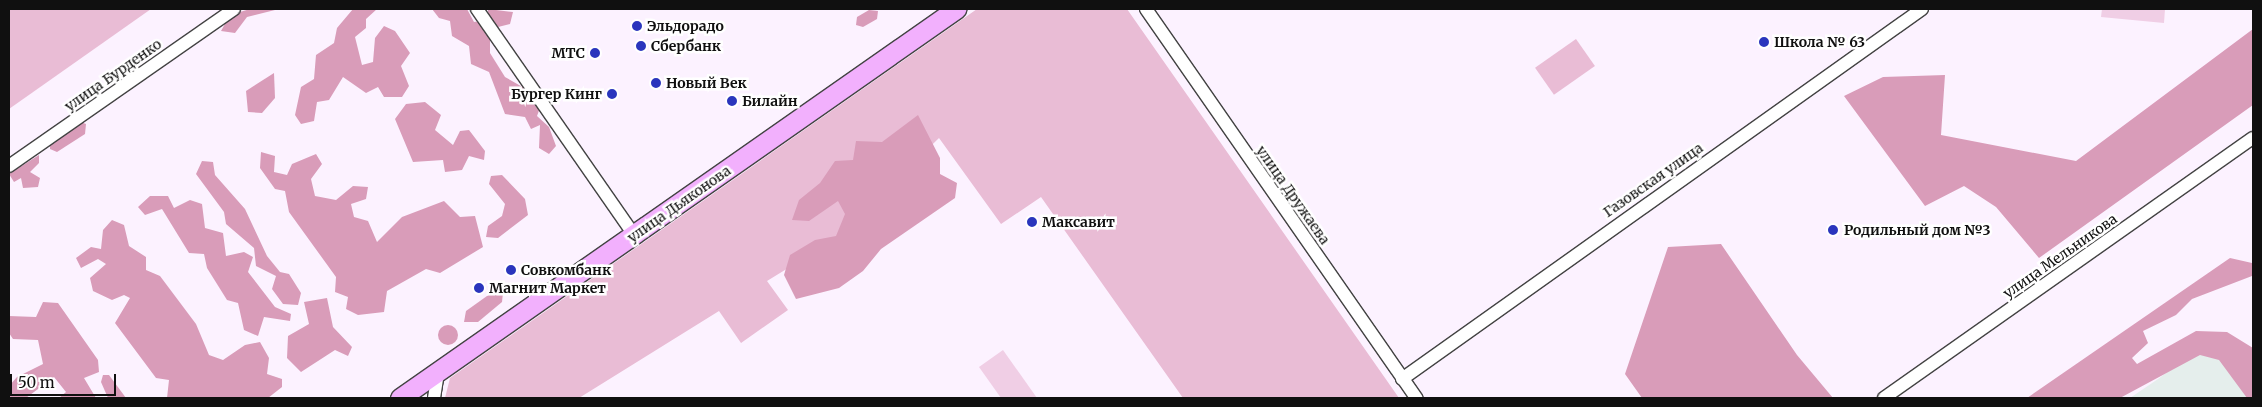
<!DOCTYPE html>
<meta charset="utf-8">
<style>
body{margin:0}
#map{position:relative;width:2262px;height:407px;overflow:hidden;background:#fcf2ff;font-family:Merriweather,serif}
div>[style]{position:absolute}
.industrial>*{inset:0;background:#e5eeec}
.green>*{inset:0;background:#e9bcd5;transform-origin:0 0}
.forest>*{inset:0;background:#d99cb9}
.round{border-radius:50%}
.pitch>*{inset:0;background:#f0cee5}
.roads{filter:drop-shadow(1px 0 #434343) drop-shadow(-1px 0 #434343) drop-shadow(0 1px #434343) drop-shadow(0 -1px #434343)}
.street>*{height:12px;margin:-6px;padding:0 6px;transform-origin:6px;border-radius:6px;background:#fff}
.secondary>*{height:19px;margin:-9.5px;padding:0 9.5px;transform-origin:9.5px;border-radius:9.5px;background:#f2b0fd}
.dots>*{width:14px;height:14px;translate:-50% -50%;box-sizing:border-box;border:2px solid #fff;border-radius:50%}
span{translate:-50% -50%;white-space:nowrap;text-align:center;line-height:1.15;-webkit-text-stroke:5px #fff;paint-order:stroke}
.poi-label{font-size:14px;color:#101010;font-weight:700}
.left{translate:0 -50%;text-align:left}
.right{translate:-100% -50%;text-align:right}
.street-label{font-size:14px;color:#101010}
.frame{position:absolute;inset:0;border:10px solid #101010;pointer-events:none}
.scale{position:absolute;left:10px;top:374px;width:106px;height:22px;box-sizing:border-box;border:2px solid #101010;border-top:0;padding-left:6px;font-size:15px;line-height:18px;white-space:nowrap;color:#101010;-webkit-text-stroke:4px #fff;paint-order:stroke}
</style>
<div id="map">
<div class="industrial">
<div style="clip-path:polygon(2214px 337px,2253px 398px,2130px 398px,2158px 379px)"></div>
</div>
<div class="green">
<div style="clip-path:polygon(9px 9px,151px 9px,9px 109px)"></div>
<div style="clip-path:polygon(977px 9px,1127px 9px,1399px 398px,1183px 398px,1041px 197px,1001px 224px,939px 138px,837px 238px,767px 281px,788px 310px,741px 343px,719px 311px,579px 398px,445px 398px,450px 378px)"></div>
<div style="left:1576px;top:39px;width:33px;height:50px;rotate:55deg"></div>
</div>
<div class="forest">
<div style="clip-path:polygon(250px 9px,279px 9px,247px 17px,235px 33px,221px 31px,230px 15px)"></div>
<div style="clip-path:polygon(353px 9px,377px 9px,366px 19px,366px 28px,355px 37px,362px 65px,373px 62px,375px 38px,384px 26px,395px 31px,410px 53px,401px 66px,409px 86px,402px 97px,384px 97px,378px 87px,366px 93px,343px 77px,329px 100px,317px 102px,314px 121px,301px 124px,295px 115px,301px 87px,314px 79px,316px 55px,334px 43px,337px 28px)"></div>
<div style="clip-path:polygon(432px 9px,467px 9px,474px 22px,488px 20px,488px 9px,513px 12px,510px 24px,490px 29px,490px 53px,505px 77px,533px 93px,541px 105px,537px 116px,549px 127px,556px 146px,549px 154px,539px 148px,540px 125px,531px 129px,525px 117px,505px 114px,489px 72px,471px 64px,469px 46px,452px 36px,450px 21px,439px 18px)"></div>
<div style="clip-path:polygon(869px 10px,878px 11px,877px 19px,863px 27px,856px 25px,857px 17px)"></div>
<div style="clip-path:polygon(2253px 29px,2253px 105px,2039px 258px,1996px 207px,1964px 186px,1925px 206px,1844px 96px,1883px 77px,1945px 75px,1941px 135px,2076px 161px)"></div>
<div style="clip-path:polygon(274px 73px,275px 98px,262px 113px,248px 112px,246px 91px)"></div>
<div style="clip-path:polygon(425px 102px,441px 115px,435px 130px,453px 145px,460px 131px,469px 130px,485px 151px,484px 160px,469px 156px,462px 170px,445px 172px,443px 160px,413px 162px,395px 119px,406px 104px)"></div>
<div style="clip-path:polygon(918px 115px,940px 158px,940px 174px,957px 183px,955px 198px,881px 249px,863px 271px,839px 288px,796px 299px,784px 275px,790px 255px,815px 240px,836px 236px,845px 214px,838px 201px,809px 221px,792px 220px,799px 200px,820px 183px,835px 161px,853px 160px,856px 141px,882px 142px)"></div>
<div style="clip-path:polygon(78px 121px,86px 124px,85px 134px,57px 152px,50px 149px,50px 141px)"></div>
<div style="clip-path:polygon(261px 152px,275px 156px,274px 172px,287px 175px,292px 164px,316px 154px,322px 164px,311px 179px,315px 196px,336px 200px,353px 186px,368px 187px,366px 199px,351px 204px,354px 217px,368px 221px,377px 242px,402px 217px,444px 201px,460px 217px,475px 216px,483px 247px,440px 273px,426px 269px,387px 291px,384px 312px,358px 315px,346px 309px,348px 297px,335px 292px,336px 277px,289px 212px,285px 191px,275px 189px,260px 168px)"></div>
<div style="clip-path:polygon(39px 155px,39px 163px,30px 172px,40px 178px,38px 187px,23px 188px,21px 178px,14px 182px,9px 174px)"></div>
<div style="clip-path:polygon(202px 161px,213px 162px,215px 175px,245px 209px,267px 256px,280px 272px,289px 274px,301px 293px,298px 305px,283px 304px,272px 289px,276px 276px,256px 266px,254px 248px,226px 224px,224px 212px,196px 174px)"></div>
<div style="clip-path:polygon(502px 175px,525px 199px,528px 215px,498px 238px,486px 237px,488px 226px,502px 216px,505px 204px,489px 184px,491px 176px)"></div>
<div style="clip-path:polygon(150px 196px,168px 196px,174px 208px,190px 200px,202px 204px,205px 228px,223px 233px,226px 256px,244px 252px,253px 257px,248px 272px,275px 307px,291px 314px,290px 321px,264px 317px,258px 336px,244px 330px,238px 303px,227px 300px,207px 268px,204px 254px,189px 253px,162px 209px,145px 215px,138px 207px)"></div>
<div style="clip-path:polygon(112px 220px,124px 225px,129px 246px,146px 257px,146px 270px,160px 276px,196px 324px,209px 355px,223px 360px,245px 345px,260px 342px,269px 358px,267px 374px,282px 379px,282px 387px,268px 398px,167px 398px,169px 380px,156px 378px,115px 323px,130px 298px,124px 295px,112px 300px,93px 291px,90px 278px,106px 264px,98px 259px,81px 268px,76px 258px,91px 247px,101px 249px,103px 230px)"></div>
<div style="clip-path:polygon(1721px 244px,1797px 355px,1833px 398px,1642px 398px,1625px 374px,1668px 247px)"></div>
<div style="clip-path:polygon(2230px 258px,2252px 263px,2252px 276px,2192px 299px,2176px 315px,2143px 331px,2148px 343px,2132px 358px,2137px 364px,2196px 331px,2227px 332px,2253px 348px,2253px 398px,2247px 398px,2219px 360px,2200px 355px,2120px 398px,2027px 398px)"></div>
<div style="clip-path:polygon(494px 291px,503px 292px,502px 302px,478px 322px,464px 322px,466px 311px)"></div>
<div style="clip-path:polygon(327px 298px,333px 327px,352px 347px,348px 356px,335px 350px,301px 372px,287px 358px,288px 336px,309px 324px,304px 302px)"></div>
<div style="clip-path:polygon(43px 302px,58px 303px,98px 360px,99px 372px,84px 378px,96px 398px,59px 398px,66px 392px,54px 377px,26px 398px,9px 398px,9px 386px,17px 377px,43px 364px,38px 340px,13px 339px,9px 333px,9px 316px,36px 317px)"></div>
<div class="round" style="left:438px;top:325px;width:20px;height:20px"></div>
<div style="clip-path:polygon(103px 375px,109px 375px,126px 398px,108px 398px,101px 382px)"></div>
</div>
<div class="pitch">
<div style="clip-path:polygon(2102px 9px,2165px 9px,2164px 23px,2101px 17px)"></div>
<div style="clip-path:polygon(1003px 350px,1037px 398px,1001px 398px,979px 367px)"></div>
</div>
<div class="roads">
<div class="street">
<div style="left:477px;top:9px;width:277px;rotate:55.2deg"></div>
<div style="left:1146px;top:9px;width:474px;rotate:55.2deg"></div>
<div style="left:9px;top:166px;width:274px;rotate:-34.9deg"></div>
<div style="left:1402px;top:379px;width:638px;rotate:-35.43deg"></div>
<div style="left:434px;top:398px;width:26px;rotate:-81deg"></div>
<div style="left:1884px;top:398px;width:451px;rotate:-35.2deg"></div>
</div>
<div class="secondary">
<div style="left:400px;top:398px;width:679px;rotate:-34.98deg"></div>
</div>
</div>
<div class="dots">
<div style="left:637px;top:26px;background:#2a35bd"></div>
<div style="left:1764px;top:42px;background:#2a35bd"></div>
<div style="left:641px;top:46px;background:#2a35bd"></div>
<div style="left:595px;top:53px;background:#2a35bd"></div>
<div style="left:656px;top:83px;background:#2a35bd"></div>
<div style="left:612px;top:94px;background:#2a35bd"></div>
<div style="left:732px;top:101px;background:#2a35bd"></div>
<div style="left:1032px;top:222px;background:#2a35bd"></div>
<div style="left:1833px;top:230px;background:#2a35bd"></div>
<div style="left:511px;top:270px;background:#2a35bd"></div>
<div style="left:479px;top:288px;background:#2a35bd"></div>
</div>
<div class="poi-label">
<span class="left" style="left:647px;top:26px">Эльдорадо</span>
<span class="left" style="left:1774px;top:42px">Школа № 63</span>
<span class="left" style="left:651px;top:46px">Сбербанк</span>
<span class="right" style="left:585px;top:53px">МТС</span>
<span class="left" style="left:666px;top:83px">Новый Век</span>
<span class="right" style="left:602px;top:94px">Бургер Кинг</span>
<span class="left" style="left:742px;top:101px">Билайн</span>
<span class="left" style="left:1042px;top:222px">Максавит</span>
<span class="left" style="left:1844px;top:230px">Родильный дом №3</span>
<span class="left" style="left:521px;top:270px">Совкомбанк</span>
<span class="left" style="left:489px;top:288px">Магнит Маркет</span>
</div>
<div class="street-label">
<span style="left:113px;top:75px;rotate:-35deg">улица Бурденко</span>
<span style="left:1653px;top:180px;rotate:-35deg">Газовская улица</span>
<span style="left:1293px;top:195px;rotate:55deg">улица Дружаева</span>
<span style="left:679px;top:204px;rotate:-35deg">улица Дьяконова</span>
<span style="left:2060px;top:256px;rotate:-35deg">улица Мельникова</span>
</div>
<div class="frame"></div>
<div class="scale">50 m</div>
</div>
